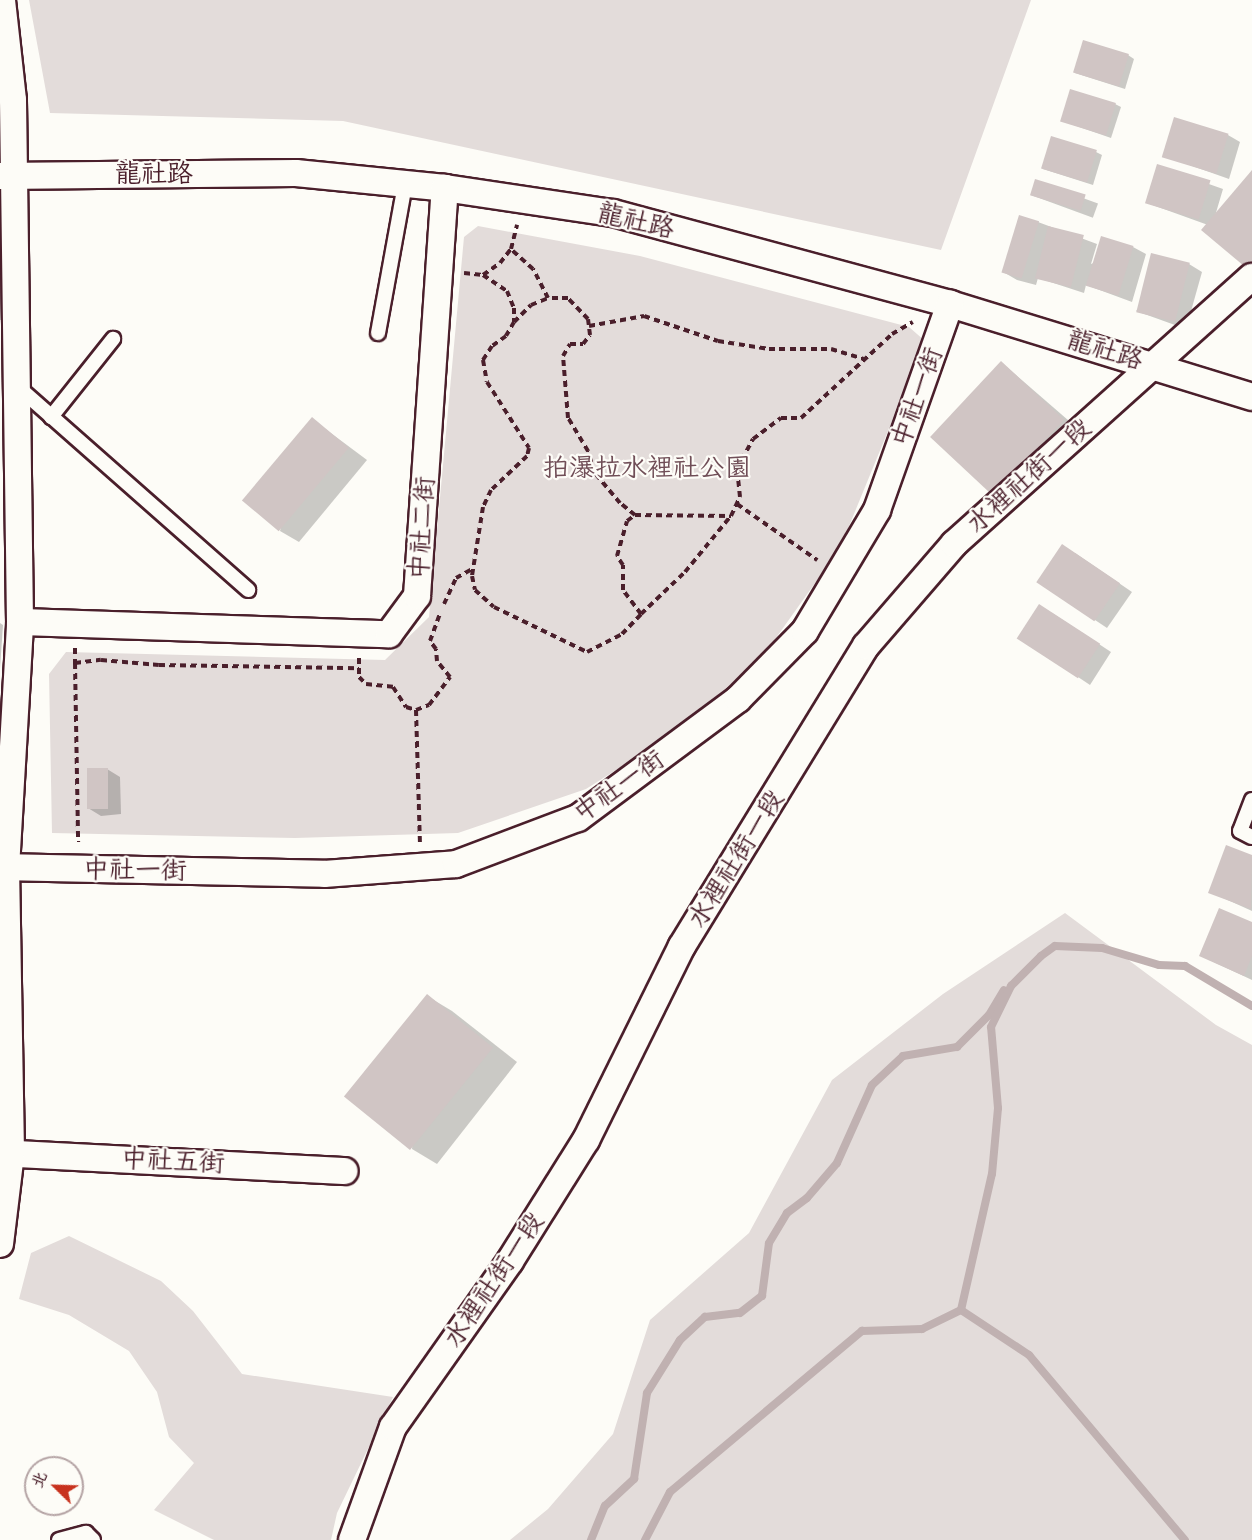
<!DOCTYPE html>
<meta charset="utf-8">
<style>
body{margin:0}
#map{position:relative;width:1252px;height:1540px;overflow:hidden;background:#fdfcf7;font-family:Itim,"LXGW WenKai TC",sans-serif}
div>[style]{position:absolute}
.green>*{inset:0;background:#e3dcda}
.shadow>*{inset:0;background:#0003;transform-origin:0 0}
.stream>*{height:8px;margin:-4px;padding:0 4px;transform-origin:4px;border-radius:4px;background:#c0b1b1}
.building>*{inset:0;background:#d0c5c4;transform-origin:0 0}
.path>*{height:4px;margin-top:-2px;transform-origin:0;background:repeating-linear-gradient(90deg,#4a1f2b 0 6px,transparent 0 10.5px)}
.roads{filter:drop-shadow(2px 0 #4a1f2b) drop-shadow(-2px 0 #4a1f2b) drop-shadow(0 2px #4a1f2b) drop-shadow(0 -2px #4a1f2b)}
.service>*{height:14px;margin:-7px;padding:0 7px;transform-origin:7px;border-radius:7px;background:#fdfcf7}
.minor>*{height:26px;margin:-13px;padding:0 13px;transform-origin:13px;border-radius:13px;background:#fdfcf7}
span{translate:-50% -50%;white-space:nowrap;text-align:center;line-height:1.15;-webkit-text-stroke:4.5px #fdfcf7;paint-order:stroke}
.street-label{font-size:26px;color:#4a1f2b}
.park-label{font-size:26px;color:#704e57}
.north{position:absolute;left:24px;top:1456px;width:60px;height:60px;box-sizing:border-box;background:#fdfcf7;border:2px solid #b5a4a5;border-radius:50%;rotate:293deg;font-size:16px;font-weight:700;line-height:24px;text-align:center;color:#4a1f2b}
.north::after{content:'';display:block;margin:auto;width:21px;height:27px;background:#c8321e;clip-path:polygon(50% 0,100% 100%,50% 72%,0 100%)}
</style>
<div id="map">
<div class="green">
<div style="clip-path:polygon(29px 0,1031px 0,941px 250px,343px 121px,50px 113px)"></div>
<div style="clip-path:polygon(478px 226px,640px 256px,909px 327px,925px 341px,840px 548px,736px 694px,586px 789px,458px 833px,295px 838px,52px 833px,49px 674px,66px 652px,385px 660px,429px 617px,464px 237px)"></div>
<div style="clip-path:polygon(1065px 913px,1216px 1025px,1252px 1045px,1252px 1540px,510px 1540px,548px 1509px,613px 1434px,650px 1320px,749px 1233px,832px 1080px,943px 994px)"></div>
<div style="clip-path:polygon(69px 1236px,161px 1281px,193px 1311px,242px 1374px,393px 1397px,337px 1513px,331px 1540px,214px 1540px,154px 1510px,194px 1463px,169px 1437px,157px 1392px,129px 1351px,69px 1315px,19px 1299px,31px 1253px)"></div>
</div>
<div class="shadow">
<div style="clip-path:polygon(1128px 55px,1134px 59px,1125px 89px,1075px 73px)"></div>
<div style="clip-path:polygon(1115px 104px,1121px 107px,1111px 138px,1062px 121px)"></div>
<div style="clip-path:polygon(1228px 135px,1240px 142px,1229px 179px,1164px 156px)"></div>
<div style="clip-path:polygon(1096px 152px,1102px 155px,1093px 185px,1043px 169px)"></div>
<div style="clip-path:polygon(1158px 166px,1223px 189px,1215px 216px,1252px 172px,1208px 225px,1147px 203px)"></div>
<div style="left:1036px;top:181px;width:66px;height:15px;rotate:20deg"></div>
<div style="clip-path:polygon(1038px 222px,1097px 244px,1091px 264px,1133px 247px,1146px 254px,1132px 302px,1086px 285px,1084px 293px,1038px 278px,1036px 285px,1017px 280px,1005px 273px)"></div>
<div style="clip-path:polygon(1189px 264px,1202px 272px,1186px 329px,1136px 311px)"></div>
<div style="clip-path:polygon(0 278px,2px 320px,0 320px)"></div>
<div style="clip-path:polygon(1002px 363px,1076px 427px,1008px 502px)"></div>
<div style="clip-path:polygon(312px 419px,367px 460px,299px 542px,280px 531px)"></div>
<div style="clip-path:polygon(1075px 553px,1132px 592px,1107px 628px,1038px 582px)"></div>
<div style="clip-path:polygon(1052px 613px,1111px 652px,1090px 685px,1078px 677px)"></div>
<div style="clip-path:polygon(0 623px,3px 625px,0 669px)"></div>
<div style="clip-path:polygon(107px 769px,120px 777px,121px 814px,101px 816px,88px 808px)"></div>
<div style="clip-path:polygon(1227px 847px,1252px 857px,1252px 911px,1210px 892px)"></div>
<div style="clip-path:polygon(1252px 924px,1252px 980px,1201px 956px)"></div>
<div style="clip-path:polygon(427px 996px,452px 1011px,517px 1062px,437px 1164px,412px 1149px)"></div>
</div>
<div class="stream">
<div style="left:961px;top:1310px;width:82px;rotate:33.5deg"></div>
<div style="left:1029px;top:1355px;width:242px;rotate:49.9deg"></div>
<div style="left:591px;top:1540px;width:37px;rotate:-68deg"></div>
<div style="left:605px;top:1506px;width:40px;rotate:-43deg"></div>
<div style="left:634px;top:1479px;width:87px;rotate:-81.4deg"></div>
<div style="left:647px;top:1393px;width:62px;rotate:-58.1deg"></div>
<div style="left:680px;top:1340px;width:34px;rotate:-43deg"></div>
<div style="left:705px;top:1317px;width:35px;rotate:-7deg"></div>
<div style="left:740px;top:1313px;width:28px;rotate:-38deg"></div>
<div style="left:762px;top:1296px;width:53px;rotate:-82.5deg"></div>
<div style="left:769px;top:1243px;width:35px;rotate:-59deg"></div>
<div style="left:787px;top:1213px;width:25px;rotate:-37deg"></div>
<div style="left:807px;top:1198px;width:46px;rotate:-49.4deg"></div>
<div style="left:837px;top:1163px;width:85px;rotate:-65.8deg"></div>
<div style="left:872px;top:1085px;width:42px;rotate:-43.1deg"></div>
<div style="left:903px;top:1056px;width:55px;rotate:-9.5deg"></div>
<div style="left:957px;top:1047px;width:45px;rotate:-45deg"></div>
<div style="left:989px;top:1015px;width:29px;rotate:-59deg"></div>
<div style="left:645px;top:1540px;width:54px;rotate:-62.5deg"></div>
<div style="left:670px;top:1492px;width:251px;rotate:-40deg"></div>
<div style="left:862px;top:1331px;width:60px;rotate:-1.9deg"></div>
<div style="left:922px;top:1329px;width:43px;rotate:-26deg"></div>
<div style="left:961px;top:1310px;width:139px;rotate:-77.2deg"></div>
<div style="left:992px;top:1174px;width:66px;rotate:-84.8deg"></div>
<div style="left:998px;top:1108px;width:81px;rotate:-94.9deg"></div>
<div style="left:991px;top:1027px;width:46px;rotate:-64deg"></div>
<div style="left:1011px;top:986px;width:42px;rotate:-45deg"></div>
<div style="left:1041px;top:956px;width:17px;rotate:-36deg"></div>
<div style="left:1055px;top:946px;width:47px;rotate:2.4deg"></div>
<div style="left:1102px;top:948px;width:59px;rotate:16.6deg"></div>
<div style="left:1159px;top:965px;width:26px;rotate:2deg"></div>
<div style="left:1185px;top:966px;width:78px;rotate:30.8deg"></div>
</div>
<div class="building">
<div style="left:1083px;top:40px;width:48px;height:34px;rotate:17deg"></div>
<div style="left:1070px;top:89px;width:48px;height:34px;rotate:17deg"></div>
<div style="left:1174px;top:117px;width:57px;height:42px;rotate:17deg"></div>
<div style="left:1051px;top:136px;width:48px;height:34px;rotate:17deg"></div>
<div style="left:1157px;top:164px;width:56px;height:41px;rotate:17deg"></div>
<div style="clip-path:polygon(1252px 170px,1252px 269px,1250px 271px,1201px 230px)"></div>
<div style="left:1035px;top:179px;width:53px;height:17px;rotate:17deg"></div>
<div style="left:1019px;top:215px;width:21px;height:60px;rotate:17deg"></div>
<div style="left:1048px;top:226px;width:37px;height:54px;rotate:14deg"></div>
<div style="left:1101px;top:236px;width:34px;height:52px;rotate:17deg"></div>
<div style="left:1151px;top:253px;width:40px;height:61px;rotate:14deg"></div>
<div style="left:1001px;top:361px;width:86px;height:104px;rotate:43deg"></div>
<div style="left:312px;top:417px;width:48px;height:109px;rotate:40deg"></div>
<div style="left:1062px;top:544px;width:70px;height:46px;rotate:34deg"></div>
<div style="left:1039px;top:604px;width:73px;height:41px;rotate:33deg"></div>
<div style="left:87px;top:768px;width:21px;height:41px"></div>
<div style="clip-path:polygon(1226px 845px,1252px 855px,1251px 909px,1208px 893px)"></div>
<div style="clip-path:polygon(1219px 908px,1252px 922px,1252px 956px,1244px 976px,1199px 956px)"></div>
<div style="left:427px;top:994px;width:85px;height:132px;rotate:39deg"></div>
</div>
<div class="path">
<div style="left:464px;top:273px;width:19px;rotate:6deg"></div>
<div style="left:483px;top:275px;width:21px;rotate:-35deg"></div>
<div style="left:500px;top:263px;width:18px;rotate:-52deg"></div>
<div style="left:511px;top:249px;width:25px;rotate:-76deg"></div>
<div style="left:483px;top:275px;width:29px;rotate:34deg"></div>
<div style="left:507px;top:291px;width:18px;rotate:68deg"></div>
<div style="left:514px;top:308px;width:14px;rotate:90deg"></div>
<div style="left:514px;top:322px;width:16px;rotate:120deg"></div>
<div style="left:506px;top:336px;width:17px;rotate:144deg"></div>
<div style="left:492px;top:346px;width:17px;rotate:123deg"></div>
<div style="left:483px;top:360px;width:22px;rotate:80deg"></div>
<div style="left:487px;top:382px;width:78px;rotate:57.5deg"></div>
<div style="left:529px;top:448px;width:8px;rotate:104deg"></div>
<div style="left:527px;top:456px;width:50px;rotate:136.6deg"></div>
<div style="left:491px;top:490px;width:19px;rotate:115deg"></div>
<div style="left:483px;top:507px;width:70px;rotate:99.1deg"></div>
<div style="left:472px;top:576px;width:14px;rotate:78deg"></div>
<div style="left:475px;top:590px;width:25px;rotate:42deg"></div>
<div style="left:494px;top:607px;width:103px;rotate:25.8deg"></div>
<div style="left:587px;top:652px;width:39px;rotate:-27deg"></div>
<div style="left:622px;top:634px;width:28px;rotate:-46deg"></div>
<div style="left:641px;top:614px;width:30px;rotate:-127deg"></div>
<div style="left:623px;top:590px;width:25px;rotate:-90deg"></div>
<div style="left:623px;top:565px;width:11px;rotate:-124deg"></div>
<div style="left:617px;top:556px;width:36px;rotate:-74deg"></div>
<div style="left:627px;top:521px;width:10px;rotate:-37deg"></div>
<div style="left:635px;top:515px;width:19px;rotate:-141deg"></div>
<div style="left:620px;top:503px;width:40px;rotate:-130deg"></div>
<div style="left:594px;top:472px;width:22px;rotate:-106deg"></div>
<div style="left:588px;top:451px;width:39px;rotate:-121deg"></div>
<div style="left:568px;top:418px;width:62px;rotate:-94.6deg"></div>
<div style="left:563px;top:356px;width:14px;rotate:-60deg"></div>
<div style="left:570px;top:344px;width:13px"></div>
<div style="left:583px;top:344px;width:11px;rotate:-52deg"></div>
<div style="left:590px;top:335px;width:16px;rotate:-97deg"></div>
<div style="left:588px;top:319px;width:29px;rotate:-134deg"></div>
<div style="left:568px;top:298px;width:20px;rotate:180deg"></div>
<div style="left:548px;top:298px;width:33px;rotate:-117deg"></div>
<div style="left:533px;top:269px;width:30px;rotate:-138deg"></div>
<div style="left:514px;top:322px;width:24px;rotate:-45deg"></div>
<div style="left:531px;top:305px;width:18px;rotate:-22deg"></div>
<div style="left:589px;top:326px;width:56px;rotate:-10.3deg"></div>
<div style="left:644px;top:316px;width:78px;rotate:18.7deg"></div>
<div style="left:718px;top:341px;width:52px;rotate:8.9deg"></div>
<div style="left:769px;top:349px;width:62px"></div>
<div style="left:831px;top:349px;width:34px;rotate:17deg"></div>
<div style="left:737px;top:504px;width:98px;rotate:35deg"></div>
<div style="left:635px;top:515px;width:96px;rotate:0.6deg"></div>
<div style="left:731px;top:516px;width:21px;rotate:-65deg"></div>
<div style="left:740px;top:497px;width:28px;rotate:-96deg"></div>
<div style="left:737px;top:469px;width:34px;rotate:-62deg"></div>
<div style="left:753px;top:439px;width:35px;rotate:-37deg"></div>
<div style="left:781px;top:418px;width:20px"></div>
<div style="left:801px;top:418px;width:124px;rotate:-42.7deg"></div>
<div style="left:892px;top:334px;width:24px;rotate:-30deg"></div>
<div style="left:444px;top:604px;width:29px;rotate:-65deg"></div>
<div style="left:456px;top:578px;width:18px;rotate:-29deg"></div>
<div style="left:641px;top:614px;width:61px;rotate:-43.7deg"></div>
<div style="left:685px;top:572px;width:71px;rotate:-50.7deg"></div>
<div style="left:75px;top:648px;width:15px;rotate:90deg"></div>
<div style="left:75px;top:663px;width:26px;rotate:-7deg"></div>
<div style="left:101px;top:660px;width:58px;rotate:4.9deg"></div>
<div style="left:159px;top:665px;width:200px;rotate:0.9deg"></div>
<div style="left:359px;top:658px;width:19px;rotate:90deg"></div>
<div style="left:359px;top:677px;width:10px;rotate:45deg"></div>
<div style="left:366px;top:684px;width:27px;rotate:6deg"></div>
<div style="left:393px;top:687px;width:24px;rotate:57deg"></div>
<div style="left:406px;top:707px;width:10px;rotate:17deg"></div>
<div style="left:416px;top:710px;width:14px;rotate:-21deg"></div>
<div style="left:429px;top:705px;width:35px;rotate:-53deg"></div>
<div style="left:450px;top:677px;width:21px;rotate:-129deg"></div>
<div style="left:437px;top:661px;width:12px;rotate:-95deg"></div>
<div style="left:436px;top:649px;width:10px;rotate:-127deg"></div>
<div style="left:430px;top:641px;width:29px;rotate:-70deg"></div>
<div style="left:75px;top:663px;width:179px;rotate:89deg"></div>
<div style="left:416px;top:710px;width:132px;rotate:88.3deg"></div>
</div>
<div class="roads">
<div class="service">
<div style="left:378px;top:333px;width:151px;rotate:-79.7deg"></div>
<div style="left:18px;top:387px;width:307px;rotate:41.4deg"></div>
<div style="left:51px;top:417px;width:100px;rotate:-51.5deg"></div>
<div style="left:1252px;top:800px;width:33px;rotate:111deg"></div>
<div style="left:1240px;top:831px;width:13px;rotate:27deg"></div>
<div style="left:59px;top:1540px;width:28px;rotate:-15deg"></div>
<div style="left:86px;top:1533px;width:10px;rotate:45deg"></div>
</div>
<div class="minor">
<div style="left:0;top:176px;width:296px;rotate:-0.6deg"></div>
<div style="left:296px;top:173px;width:150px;rotate:5.7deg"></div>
<div style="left:445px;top:188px;width:170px;rotate:8.5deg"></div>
<div style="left:613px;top:213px;width:349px;rotate:15.1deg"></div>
<div style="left:950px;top:304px;width:316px;rotate:17.1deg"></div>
<div style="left:20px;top:622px;width:369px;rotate:1.9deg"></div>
<div style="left:389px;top:634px;width:47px;rotate:-53.6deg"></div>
<div style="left:417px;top:596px;width:409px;rotate:-86.1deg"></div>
<div style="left:0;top:867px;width:324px;rotate:1.2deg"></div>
<div style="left:324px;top:874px;width:132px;rotate:-4.3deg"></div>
<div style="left:456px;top:864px;width:130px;rotate:-20.7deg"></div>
<div style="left:578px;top:818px;width:199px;rotate:-36.6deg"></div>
<div style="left:738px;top:699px;width:95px;rotate:-45.4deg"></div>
<div style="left:805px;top:631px;width:141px;rotate:-59.2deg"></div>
<div style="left:877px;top:510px;width:219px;rotate:-70.5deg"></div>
<div style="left:0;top:1153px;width:345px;rotate:3deg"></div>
<div style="left:0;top:1244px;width:92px;rotate:-83.1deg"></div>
<div style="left:11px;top:1153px;width:285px;rotate:-91deg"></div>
<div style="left:6px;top:868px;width:246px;rotate:-86.7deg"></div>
<div style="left:20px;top:622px;width:522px;rotate:-90.77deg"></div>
<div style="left:13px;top:100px;width:101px;rotate:-96.3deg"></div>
<div style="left:352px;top:1540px;width:120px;rotate:-70.1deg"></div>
<div style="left:393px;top:1427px;width:203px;rotate:-54.8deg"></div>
<div style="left:510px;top:1261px;width:143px;rotate:-57.9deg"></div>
<div style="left:586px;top:1140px;width:216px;rotate:-63.7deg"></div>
<div style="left:682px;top:946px;width:352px;rotate:-58.5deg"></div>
<div style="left:866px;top:646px;width:135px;rotate:-49.2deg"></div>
<div style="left:954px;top:544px;width:400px;rotate:-41.9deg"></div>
</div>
</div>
<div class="street-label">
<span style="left:154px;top:174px">龍社路</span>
<span style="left:636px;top:221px;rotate:13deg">龍社路</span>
<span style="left:1105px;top:350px;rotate:17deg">龍社路</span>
<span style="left:917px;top:397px;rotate:-70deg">中社一街</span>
<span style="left:1029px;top:476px;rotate:-42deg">水裡社街一段</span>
<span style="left:422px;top:528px;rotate:-86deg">中社二街</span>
<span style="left:619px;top:786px;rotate:-35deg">中社一街</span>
<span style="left:736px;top:859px;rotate:-58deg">水裡社街一段</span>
<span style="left:135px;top:870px;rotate:1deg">中社一街</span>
<span style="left:173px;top:1161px;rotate:3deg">中社五街</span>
<span style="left:494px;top:1280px;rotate:-56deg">水裡社街一段</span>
</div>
<div class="park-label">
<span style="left:647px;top:468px">拍瀑拉水裡社公園</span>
</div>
<div class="north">北</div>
</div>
